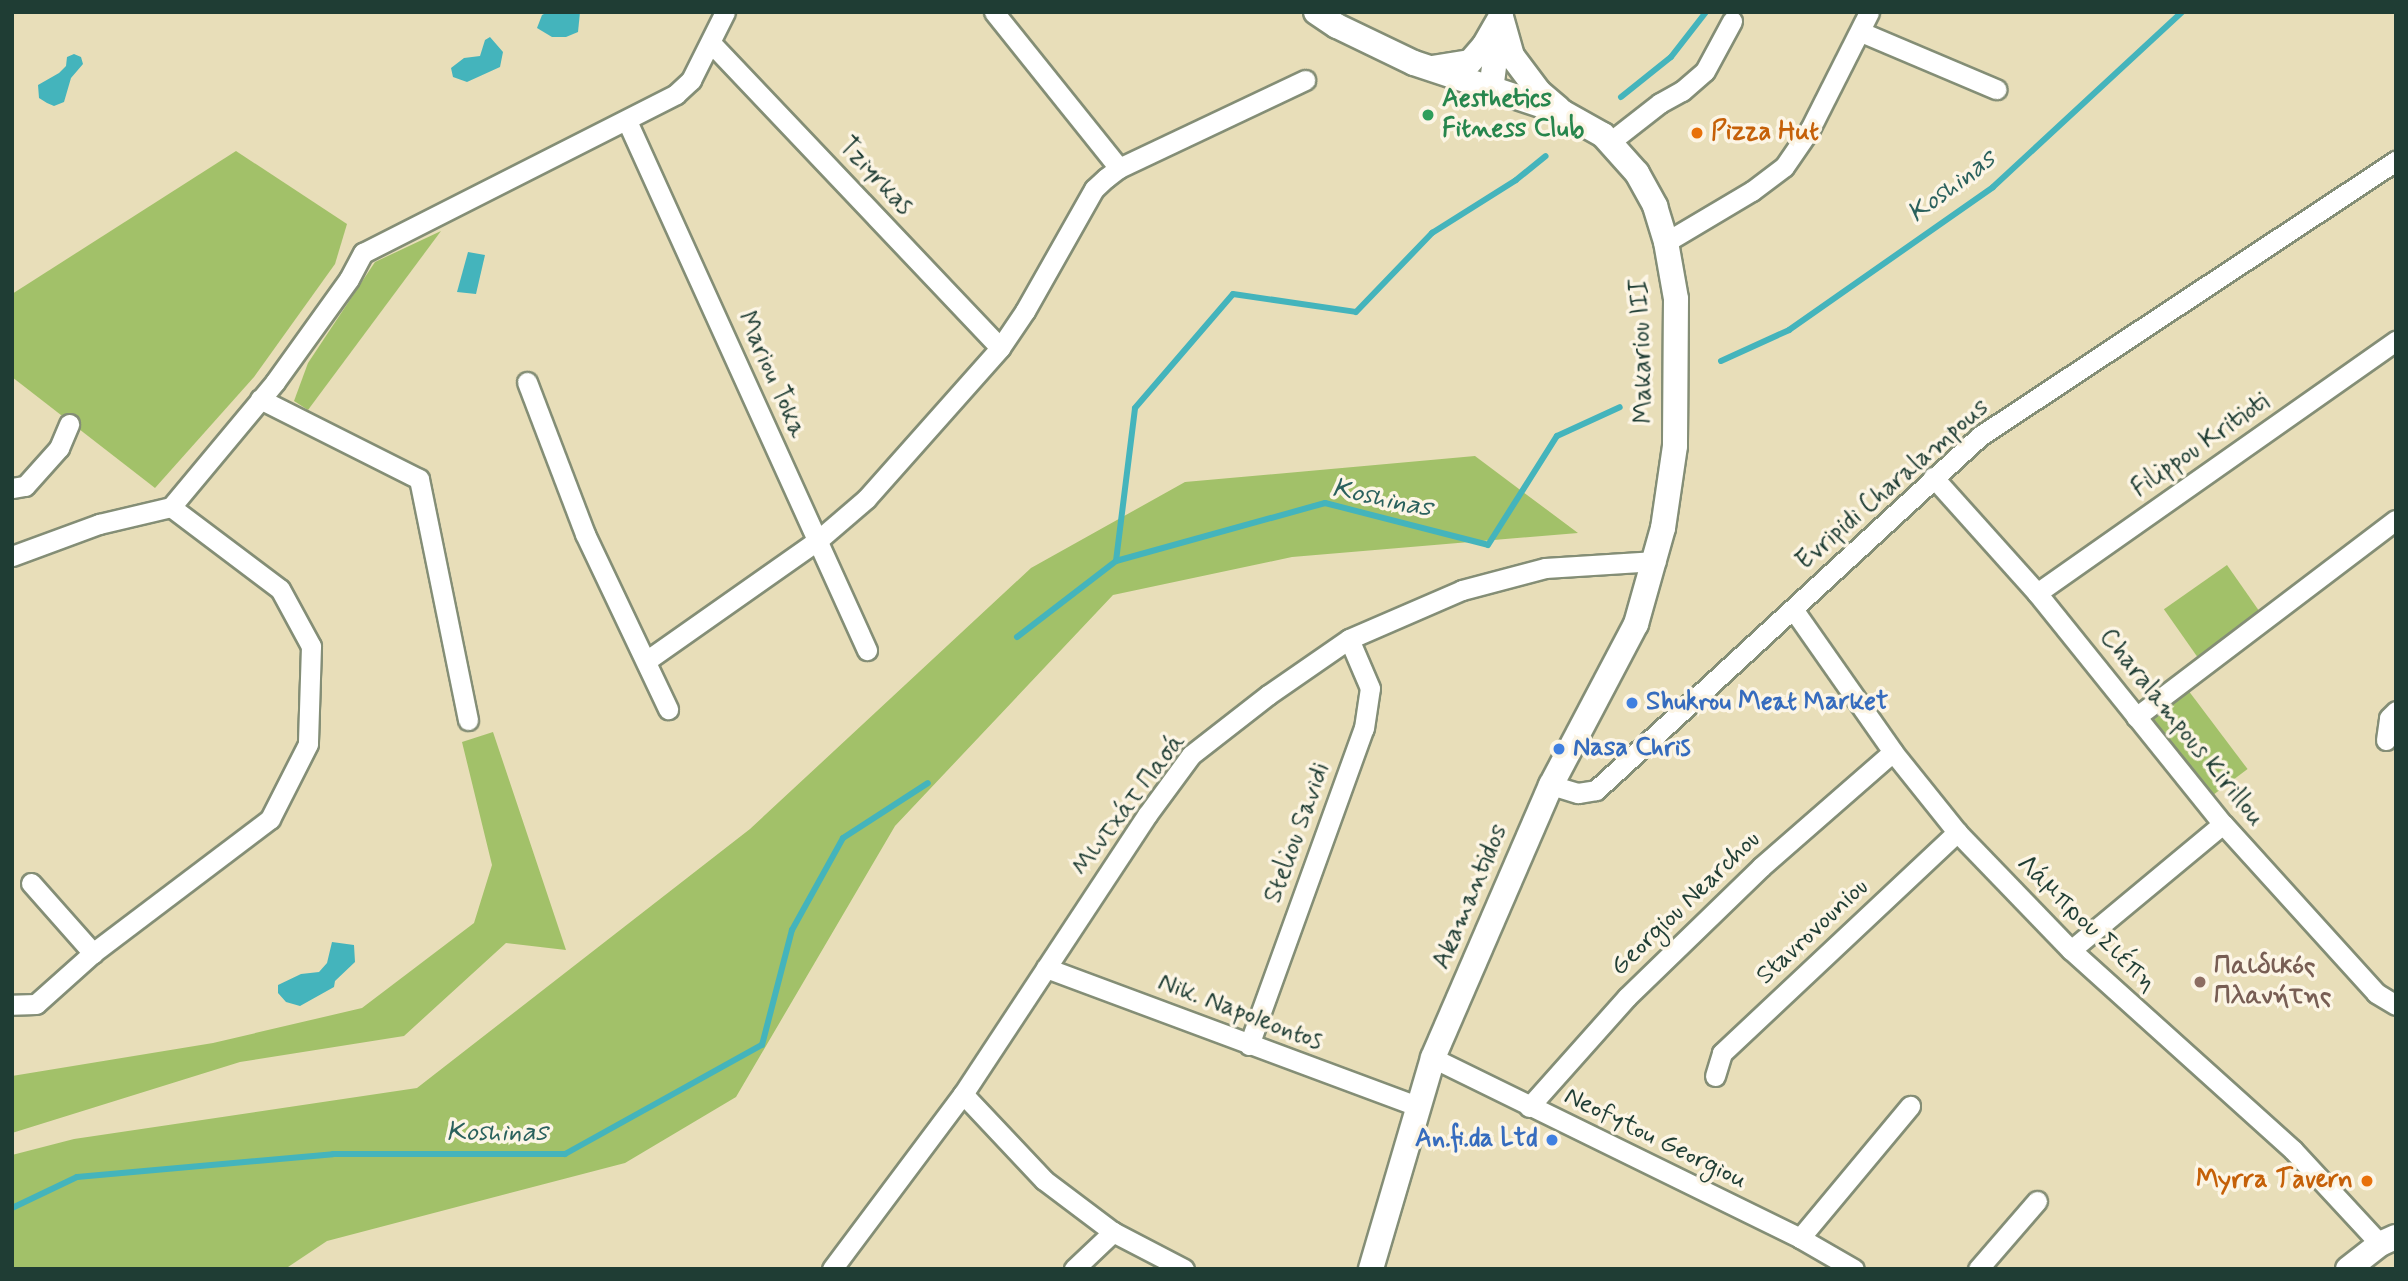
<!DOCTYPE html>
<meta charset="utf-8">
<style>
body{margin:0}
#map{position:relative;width:2408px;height:1281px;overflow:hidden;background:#e8deb9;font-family:Mynerve,sans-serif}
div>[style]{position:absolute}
.green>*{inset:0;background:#a2c169;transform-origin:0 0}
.water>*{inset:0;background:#44b4bc}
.stream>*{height:6px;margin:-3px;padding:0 3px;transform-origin:3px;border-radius:3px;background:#44b4bc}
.roads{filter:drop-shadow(2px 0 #848e76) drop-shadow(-2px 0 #848e76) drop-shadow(0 2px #848e76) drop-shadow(0 -2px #848e76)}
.minor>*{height:19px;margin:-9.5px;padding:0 9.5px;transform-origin:9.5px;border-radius:9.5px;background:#fff}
.major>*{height:24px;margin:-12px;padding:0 12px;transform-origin:12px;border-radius:12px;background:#fff}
.dots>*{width:19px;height:19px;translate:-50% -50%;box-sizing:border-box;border:4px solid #fcf5e5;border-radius:50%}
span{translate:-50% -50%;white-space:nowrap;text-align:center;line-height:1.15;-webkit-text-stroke:7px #fcf5e5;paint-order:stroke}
.leisure-label{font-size:26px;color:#27864d;font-weight:700}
.left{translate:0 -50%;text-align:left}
.food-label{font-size:26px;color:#c56008;font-weight:700}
.right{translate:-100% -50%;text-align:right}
.street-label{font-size:26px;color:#1f3d34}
.shop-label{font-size:26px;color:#366cbe;font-weight:700}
.education-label{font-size:26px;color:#785e54;font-weight:700}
.water-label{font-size:28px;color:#2a615d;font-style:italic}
.frame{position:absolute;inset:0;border:14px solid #1f3d34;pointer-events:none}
</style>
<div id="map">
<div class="green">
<div style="clip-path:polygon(236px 151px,347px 224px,335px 264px,254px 377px,155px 488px,12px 377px,12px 294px)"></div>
<div style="clip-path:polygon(441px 231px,308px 410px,294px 401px,308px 363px,375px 262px)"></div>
<div style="clip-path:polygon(1475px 456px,1578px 533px,1292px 557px,1113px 595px,895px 826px,736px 1097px,625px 1163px,327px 1241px,285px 1269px,12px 1269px,12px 1155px,74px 1139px,417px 1088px,750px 829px,1031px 568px,1185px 482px)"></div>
<div style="left:2227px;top:565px;width:60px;height:77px;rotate:55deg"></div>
<div style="left:2188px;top:690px;width:99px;height:47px;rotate:53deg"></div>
<div style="clip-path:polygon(493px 732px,566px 950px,506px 943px,404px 1036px,240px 1062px,12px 1133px,12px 1076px,213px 1043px,362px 1008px,474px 923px,492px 865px,462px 742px)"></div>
</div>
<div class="water">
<div style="clip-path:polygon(548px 12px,580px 12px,578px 32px,566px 37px,552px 37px,537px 28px,542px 15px)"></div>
<div style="clip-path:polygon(490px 37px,503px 52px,500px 67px,467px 82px,453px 77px,451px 68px,464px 58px,480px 56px,485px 40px)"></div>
<div style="clip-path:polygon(74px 54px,81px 57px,83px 64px,71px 78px,64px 102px,54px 106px,47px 103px,39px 98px,38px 85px,59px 73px,66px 66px,67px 57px)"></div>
<div style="clip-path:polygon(468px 252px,485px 255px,476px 294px,457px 292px)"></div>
<div style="clip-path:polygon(332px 942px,354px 945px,355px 962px,335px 981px,334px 987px,300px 1006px,286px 1002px,278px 993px,278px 985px,301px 974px,319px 972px,327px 963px)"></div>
</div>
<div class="stream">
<div style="left:1621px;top:97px;width:64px;rotate:-38.7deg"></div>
<div style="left:1671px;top:57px;width:57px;rotate:-52.1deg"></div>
<div style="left:1721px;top:361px;width:75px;rotate:-24.5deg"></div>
<div style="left:1789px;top:330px;width:249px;rotate:-35deg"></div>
<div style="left:1993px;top:187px;width:258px;rotate:-42.8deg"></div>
<div style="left:1116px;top:561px;width:154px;rotate:-82.9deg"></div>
<div style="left:1135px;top:408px;width:150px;rotate:-49.3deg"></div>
<div style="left:1233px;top:294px;width:124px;rotate:8.3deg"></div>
<div style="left:1356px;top:312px;width:110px;rotate:-46.1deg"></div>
<div style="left:1432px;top:233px;width:99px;rotate:-32.2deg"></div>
<div style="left:1516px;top:180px;width:38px;rotate:-39deg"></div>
<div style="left:1017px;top:637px;width:125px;rotate:-37.5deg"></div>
<div style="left:1116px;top:561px;width:217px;rotate:-15.5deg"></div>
<div style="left:1325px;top:503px;width:168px;rotate:14.4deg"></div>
<div style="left:1488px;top:545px;width:129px;rotate:-57.7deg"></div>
<div style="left:1557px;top:436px;width:69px;rotate:-24.7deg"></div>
<div style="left:12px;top:1208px;width:72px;rotate:-25.5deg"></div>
<div style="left:77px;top:1177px;width:257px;rotate:-5.1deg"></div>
<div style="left:333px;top:1154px;width:232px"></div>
<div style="left:565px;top:1154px;width:225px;rotate:-29deg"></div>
<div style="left:762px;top:1045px;width:119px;rotate:-75.4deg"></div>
<div style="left:792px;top:930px;width:105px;rotate:-61deg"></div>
<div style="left:843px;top:838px;width:101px;rotate:-32.9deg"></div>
</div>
<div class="roads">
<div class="minor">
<div style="left:994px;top:12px;width:200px;rotate:51.3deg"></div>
<div style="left:1861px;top:32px;width:147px;rotate:22.9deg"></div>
<div style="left:711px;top:43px;width:420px;rotate:46.5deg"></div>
<div style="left:627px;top:121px;width:581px;rotate:65.6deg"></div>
<div style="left:1610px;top:142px;width:63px;rotate:-38deg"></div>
<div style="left:1660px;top:103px;width:25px;rotate:-29deg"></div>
<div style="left:1682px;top:91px;width:30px;rotate:-41deg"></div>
<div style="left:1705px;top:71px;width:57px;rotate:-61.6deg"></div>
<div style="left:1666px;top:242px;width:100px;rotate:-30.7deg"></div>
<div style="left:1752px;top:191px;width:40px;rotate:-37deg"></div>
<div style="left:1784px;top:167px;width:46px;rotate:-55.6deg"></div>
<div style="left:1810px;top:129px;width:131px;rotate:-63.2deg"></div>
<div style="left:527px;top:382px;width:163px;rotate:69.1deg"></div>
<div style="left:585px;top:534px;width:194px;rotate:64.6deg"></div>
<div style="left:260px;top:399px;width:178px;rotate:26.7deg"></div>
<div style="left:419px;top:479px;width:246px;rotate:78.5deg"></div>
<div style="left:1933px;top:477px;width:156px;rotate:48.1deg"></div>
<div style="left:2037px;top:593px;width:297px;rotate:51.2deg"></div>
<div style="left:2223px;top:824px;width:228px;rotate:47.8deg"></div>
<div style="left:2376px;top:993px;width:23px;rotate:31deg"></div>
<div style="left:12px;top:488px;width:13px;rotate:-9deg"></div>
<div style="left:25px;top:486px;width:51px;rotate:-48.2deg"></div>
<div style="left:59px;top:448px;width:26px;rotate:-67deg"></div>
<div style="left:171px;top:507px;width:163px;rotate:-50.2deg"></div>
<div style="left:275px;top:382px;width:127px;rotate:-54.3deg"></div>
<div style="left:349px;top:279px;width:30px;rotate:-62deg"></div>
<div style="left:363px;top:253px;width:351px;rotate:-26.9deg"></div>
<div style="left:676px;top:94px;width:21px;rotate:-43deg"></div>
<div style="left:691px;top:80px;width:76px;rotate:-63.4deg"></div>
<div style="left:12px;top:556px;width:93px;rotate:-20.2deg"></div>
<div style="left:99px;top:524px;width:74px;rotate:-13.3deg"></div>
<div style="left:171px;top:507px;width:136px;rotate:37deg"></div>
<div style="left:280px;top:589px;width:65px;rotate:61.5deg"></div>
<div style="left:311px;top:646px;width:98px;rotate:91.8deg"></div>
<div style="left:308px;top:744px;width:84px;rotate:116.9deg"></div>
<div style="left:270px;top:819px;width:222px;rotate:142.9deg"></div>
<div style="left:93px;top:953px;width:76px;rotate:138.2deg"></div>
<div style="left:36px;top:1004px;width:24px;rotate:178deg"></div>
<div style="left:2037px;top:593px;width:439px;rotate:-35.1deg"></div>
<div style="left:1793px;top:609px;width:174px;rotate:55deg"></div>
<div style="left:1893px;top:752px;width:102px;rotate:51.3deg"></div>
<div style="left:1957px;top:832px;width:164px;rotate:46deg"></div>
<div style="left:2071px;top:950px;width:299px;rotate:42deg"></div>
<div style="left:2293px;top:1150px;width:128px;rotate:47.2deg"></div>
<div style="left:646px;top:661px;width:209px;rotate:-35.1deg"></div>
<div style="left:817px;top:541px;width:65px;rotate:-40.6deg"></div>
<div style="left:866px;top:499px;width:202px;rotate:-48.4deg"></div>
<div style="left:1000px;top:348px;width:45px;rotate:-56deg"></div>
<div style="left:1025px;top:311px;width:140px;rotate:-60.5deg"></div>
<div style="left:1094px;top:189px;width:16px;rotate:-43deg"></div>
<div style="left:1106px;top:178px;width:16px;rotate:-38deg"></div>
<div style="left:1119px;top:168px;width:206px;rotate:-25.3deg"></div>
<div style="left:2136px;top:717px;width:326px;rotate:-37.2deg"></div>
<div style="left:2386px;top:740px;width:22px;rotate:-82deg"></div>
<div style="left:2389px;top:718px;width:10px;rotate:-45deg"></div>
<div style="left:1551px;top:785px;width:28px;rotate:17deg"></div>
<div style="left:1578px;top:793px;width:18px;rotate:-9deg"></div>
<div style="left:1596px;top:790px;width:522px;rotate:-42.67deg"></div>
<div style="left:1980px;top:436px;width:499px;rotate:-33.5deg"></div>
<div style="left:31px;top:883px;width:94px;rotate:48.5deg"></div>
<div style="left:2071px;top:950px;width:197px;rotate:-39.7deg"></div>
<div style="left:1046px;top:968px;width:396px;rotate:20.4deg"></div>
<div style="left:1249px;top:1045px;width:337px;rotate:-70.1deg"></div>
<div style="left:1364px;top:728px;width:40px;rotate:-81.5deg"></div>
<div style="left:1370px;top:688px;width:53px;rotate:-113.2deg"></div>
<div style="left:1433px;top:1058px;width:409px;rotate:26.1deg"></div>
<div style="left:1800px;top:1238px;width:62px;rotate:29.9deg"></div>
<div style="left:1715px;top:1076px;width:24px;rotate:-73deg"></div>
<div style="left:1722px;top:1053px;width:323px;rotate:-43.2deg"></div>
<div style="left:963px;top:1094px;width:118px;rotate:46.7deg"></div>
<div style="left:1044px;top:1180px;width:86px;rotate:37deg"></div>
<div style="left:1113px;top:1232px;width:80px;rotate:27.5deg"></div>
<div style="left:1529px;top:1107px;width:147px;rotate:-48.3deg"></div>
<div style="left:1627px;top:997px;width:187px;rotate:-44.1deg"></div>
<div style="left:1761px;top:867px;width:175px;rotate:-41.1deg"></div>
<div style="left:1800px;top:1238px;width:172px;rotate:-50.2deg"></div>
<div style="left:832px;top:1269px;width:219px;rotate:-53.2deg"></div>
<div style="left:963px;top:1094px;width:334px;rotate:-56.6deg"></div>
<div style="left:1147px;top:815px;width:74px;rotate:-53.7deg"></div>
<div style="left:1191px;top:755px;width:98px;rotate:-37.9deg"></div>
<div style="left:1268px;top:695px;width:98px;rotate:-34.7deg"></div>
<div style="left:1349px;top:639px;width:123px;rotate:-23.4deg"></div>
<div style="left:1462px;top:590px;width:86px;rotate:-14.8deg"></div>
<div style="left:1545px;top:568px;width:111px;rotate:-3.6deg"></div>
<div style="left:1074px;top:1269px;width:54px;rotate:-43.5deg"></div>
<div style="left:1978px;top:1269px;width:90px;rotate:-49.1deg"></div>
</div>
<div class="major">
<div style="left:1316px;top:12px;width:25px;rotate:34deg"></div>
<div style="left:1337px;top:26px;width:85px;rotate:25.7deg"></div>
<div style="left:1414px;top:63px;width:156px;rotate:18.3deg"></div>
<div style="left:1562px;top:112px;width:47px;rotate:29.3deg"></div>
<div style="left:1603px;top:135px;width:51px;rotate:48.2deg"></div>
<div style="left:1637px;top:173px;width:38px;rotate:61deg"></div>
<div style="left:1655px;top:206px;width:38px;rotate:73deg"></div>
<div style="left:1666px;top:242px;width:58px;rotate:80deg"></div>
<div style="left:1676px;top:299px;width:147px;rotate:90.4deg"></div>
<div style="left:1675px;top:446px;width:83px;rotate:98.3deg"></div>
<div style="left:1663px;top:528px;width:100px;rotate:105.7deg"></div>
<div style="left:1636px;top:624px;width:182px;rotate:117.8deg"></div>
<div style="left:1551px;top:785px;width:297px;rotate:113.4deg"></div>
<div style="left:1433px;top:1058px;width:220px;rotate:106.4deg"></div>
<div style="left:1501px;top:17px;width:41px;rotate:74.2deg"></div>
<div style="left:1512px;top:56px;width:45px;rotate:53.1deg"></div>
<div style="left:1539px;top:92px;width:25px;rotate:40deg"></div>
<div style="left:1432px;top:68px;width:38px;rotate:-9deg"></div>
<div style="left:1470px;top:62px;width:21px;rotate:-49deg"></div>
<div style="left:1484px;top:46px;width:34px;rotate:-60deg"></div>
<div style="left:1491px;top:90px;width:63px;rotate:-82.6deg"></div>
<div style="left:2348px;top:1269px;width:41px;rotate:-38deg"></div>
<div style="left:2380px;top:1244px;width:17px;rotate:-24deg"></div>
</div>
</div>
<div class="dots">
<div style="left:1428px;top:115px;background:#2e9e5b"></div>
<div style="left:1697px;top:133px;background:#e8710a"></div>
<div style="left:1632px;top:703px;background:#3f7fe0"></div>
<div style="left:1559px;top:749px;background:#3f7fe0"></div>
<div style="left:2200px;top:982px;background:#8d6e63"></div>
<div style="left:1552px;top:1140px;background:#3f7fe0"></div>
<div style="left:2367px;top:1181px;background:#e8710a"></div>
</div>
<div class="leisure-label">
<span class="left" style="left:1442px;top:115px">Aesthetics<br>Fitness Club</span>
</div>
<div class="food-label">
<span class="left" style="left:1711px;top:133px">Pizza Hut</span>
<span class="right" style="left:2353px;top:1181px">Myrra Tavern</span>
</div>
<div class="street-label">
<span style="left:875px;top:177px;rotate:47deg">Tziyrkas</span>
<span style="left:1643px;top:351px;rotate:-92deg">Makariou III</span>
<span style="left:771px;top:375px;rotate:66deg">Mariou Toka</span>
<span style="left:2201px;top:446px;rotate:-35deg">Filippou Kritioti</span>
<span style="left:1893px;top:485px;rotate:-41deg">Evripidi Charalampous</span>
<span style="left:2181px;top:728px;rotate:51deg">Charalampous Kirillou</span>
<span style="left:1129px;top:805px;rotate:-53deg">Μιντχάτ Πασά</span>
<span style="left:1298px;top:833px;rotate:-70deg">Steliou Savidi</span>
<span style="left:1471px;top:897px;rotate:-67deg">Akamantidos</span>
<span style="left:1686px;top:904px;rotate:-44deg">Georgiou Nearchou</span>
<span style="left:2086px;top:924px;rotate:44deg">Λάμπρου Σιέπη</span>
<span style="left:1813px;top:932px;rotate:-43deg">Stavrovouniou</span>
<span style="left:1240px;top:1013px;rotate:21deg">Nik. Napoleontos</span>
<span style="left:1655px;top:1139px;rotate:26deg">Neofytou Georgiou</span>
</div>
<div class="shop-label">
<span class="left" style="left:1646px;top:703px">Shukrou Meat Market</span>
<span class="left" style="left:1573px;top:749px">Nasa Chris</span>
<span class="right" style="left:1538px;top:1140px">An.fi.da Ltd</span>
</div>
<div class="education-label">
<span class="left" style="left:2214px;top:982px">Παιδικός<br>Πλανήτης</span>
</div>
<div class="water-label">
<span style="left:1952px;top:187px;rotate:-37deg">Koshinas</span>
<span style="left:1382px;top:499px;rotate:12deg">Koshinas</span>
<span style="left:497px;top:1133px">Koshinas</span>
</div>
<div class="frame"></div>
</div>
